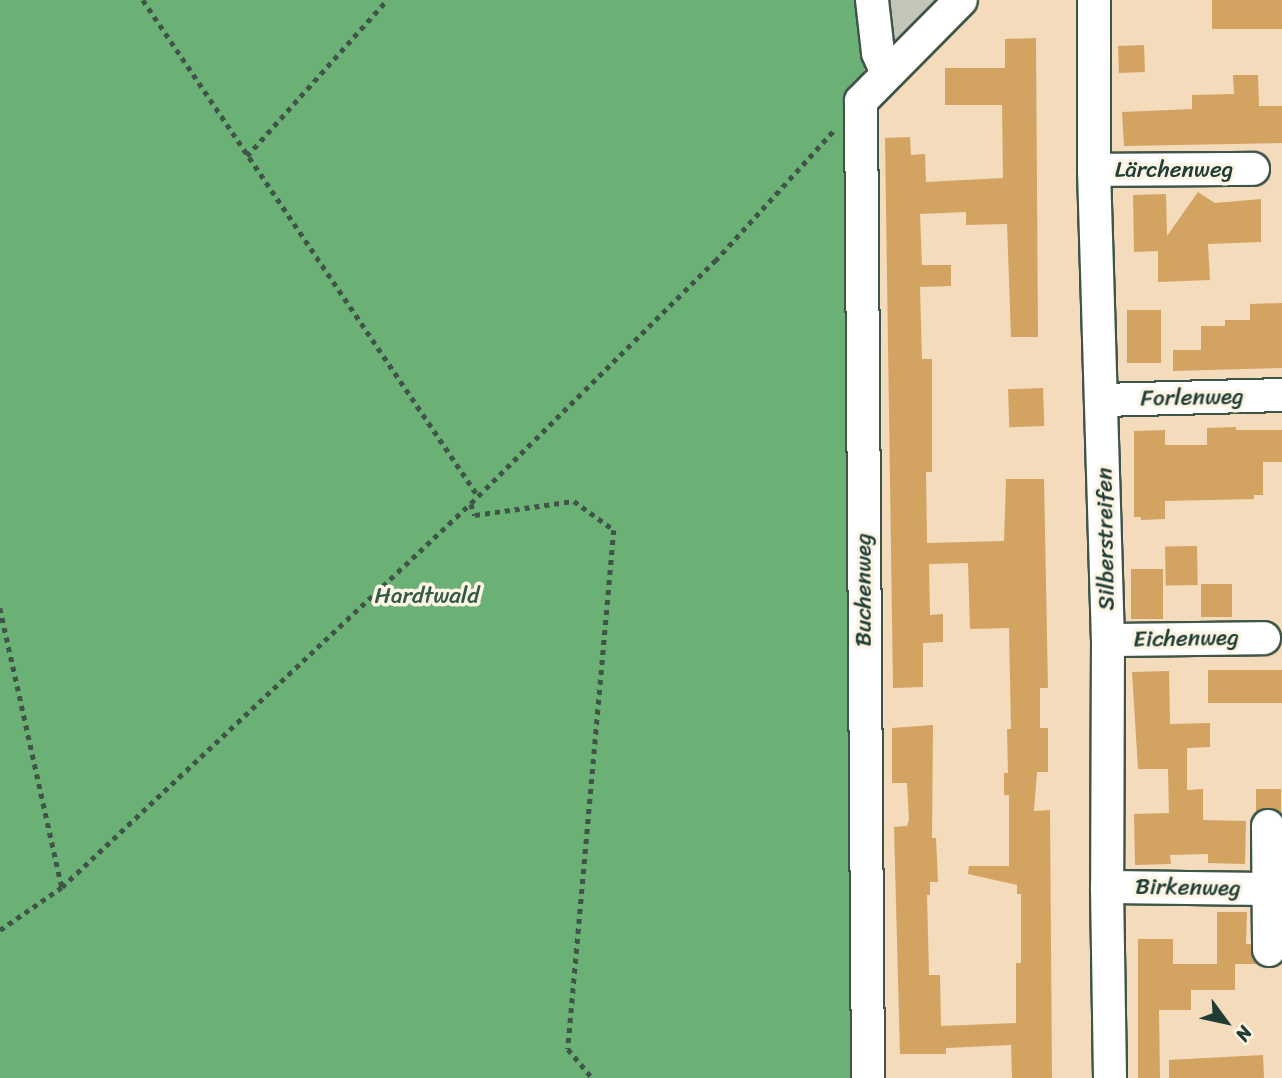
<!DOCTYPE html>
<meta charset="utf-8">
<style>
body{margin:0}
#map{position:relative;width:1282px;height:1078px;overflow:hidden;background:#f3dbbb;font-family:Sriracha,sans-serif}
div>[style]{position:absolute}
.industrial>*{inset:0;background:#c4c5b9}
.forest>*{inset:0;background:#6bb074}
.building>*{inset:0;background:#d3a362;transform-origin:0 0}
.path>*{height:4.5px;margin-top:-2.25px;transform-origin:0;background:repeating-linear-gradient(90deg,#3f5548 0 5px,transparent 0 10px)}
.roads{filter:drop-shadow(2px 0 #3f5548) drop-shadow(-2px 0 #3f5548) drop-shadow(0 2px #3f5548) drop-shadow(0 -2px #3f5548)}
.minor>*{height:32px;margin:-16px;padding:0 16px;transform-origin:16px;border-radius:16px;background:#fff}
span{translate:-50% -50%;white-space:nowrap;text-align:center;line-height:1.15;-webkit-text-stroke:7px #fcf5e5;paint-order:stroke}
.street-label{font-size:23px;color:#1f3d34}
.park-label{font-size:23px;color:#335a45}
.north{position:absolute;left:1191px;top:987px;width:70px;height:70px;-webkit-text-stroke:5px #fcf5e5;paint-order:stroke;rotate:123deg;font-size:19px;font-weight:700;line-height:28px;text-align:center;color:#1f3d34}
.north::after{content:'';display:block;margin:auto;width:24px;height:32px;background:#1f3d34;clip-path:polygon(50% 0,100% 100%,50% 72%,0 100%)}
</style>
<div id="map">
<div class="industrial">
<div style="clip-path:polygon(884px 0,944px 0,885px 58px)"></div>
</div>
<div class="forest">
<div style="clip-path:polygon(0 0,866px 0,866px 65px,849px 113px,859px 1078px,0 1078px)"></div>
</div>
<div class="building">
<div style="left:1212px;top:0;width:70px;height:29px"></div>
<div style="clip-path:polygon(1036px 38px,1038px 337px,1011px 337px,1007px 224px,966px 225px,966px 212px,920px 214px,922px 265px,951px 265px,951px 286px,920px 287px,922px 359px,932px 359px,932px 472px,926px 472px,927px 543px,1004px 541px,1006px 479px,1044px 479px,1048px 688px,1040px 688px,1040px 728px,1048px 728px,1048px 772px,1037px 772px,1034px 811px,1050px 810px,1052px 1078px,1012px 1078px,1011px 1045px,946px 1048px,946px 1054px,900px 1054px,894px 827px,907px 826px,909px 820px,907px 783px,892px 783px,892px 728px,933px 725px,932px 838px,936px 838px,938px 882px,930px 882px,930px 895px,927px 895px,929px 975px,940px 975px,941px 1026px,1016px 1023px,1016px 963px,1021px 963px,1021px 894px,1017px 894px,1017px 885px,968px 874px,969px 866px,1009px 866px,1009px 795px,1004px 795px,1004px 773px,1008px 773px,1007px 729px,1011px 729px,1009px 628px,970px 629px,968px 563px,929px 564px,930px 615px,943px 614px,943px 642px,923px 643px,923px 687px,893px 688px,885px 138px,910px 137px,911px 155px,925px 154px,926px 182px,1003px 178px,1002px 105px,945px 105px,945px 68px,1005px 68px,1005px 39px)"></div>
<div style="left:1144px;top:45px;width:27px;height:26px;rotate:88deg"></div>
<div style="clip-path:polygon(1233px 75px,1258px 75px,1259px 106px,1282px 106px,1282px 143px,1124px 146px,1122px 112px,1192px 109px,1192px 95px,1234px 94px)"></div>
<div style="clip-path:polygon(1198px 192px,1215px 203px,1261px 199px,1261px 242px,1208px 244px,1210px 280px,1158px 282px,1158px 251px,1134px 252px,1133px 195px,1166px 194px,1167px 236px)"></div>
<div style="clip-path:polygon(1282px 303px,1282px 368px,1173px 371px,1173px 350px,1201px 350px,1201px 326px,1225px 326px,1225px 320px,1250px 320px,1250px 304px)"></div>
<div style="left:1127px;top:310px;width:34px;height:53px"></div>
<div style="left:1043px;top:388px;width:38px;height:35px;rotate:88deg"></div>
<div style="clip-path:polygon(1236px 427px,1236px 430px,1282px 430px,1282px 462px,1263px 462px,1263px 495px,1254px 495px,1254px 499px,1165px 501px,1165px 519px,1141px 520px,1141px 517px,1134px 517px,1134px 431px,1165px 430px,1165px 445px,1207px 445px,1207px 428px)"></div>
<div style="left:1197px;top:546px;width:39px;height:32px;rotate:89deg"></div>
<div style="left:1131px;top:569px;width:32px;height:50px"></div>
<div style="left:1232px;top:584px;width:33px;height:31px;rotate:90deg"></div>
<div style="left:1282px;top:670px;width:33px;height:74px;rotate:90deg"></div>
<div style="clip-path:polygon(1169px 671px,1170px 724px,1210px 723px,1210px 747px,1187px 748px,1187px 790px,1203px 789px,1203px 820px,1246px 821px,1245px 864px,1208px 863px,1208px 854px,1170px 855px,1171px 864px,1135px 865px,1134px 814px,1169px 813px,1168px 769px,1138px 769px,1132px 672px)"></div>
<div style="clip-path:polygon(1256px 789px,1281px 789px,1281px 814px,1269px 808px,1256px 812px)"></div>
<div style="clip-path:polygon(1217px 912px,1247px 912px,1246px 944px,1251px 944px,1253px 959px,1258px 964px,1235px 964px,1235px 990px,1191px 990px,1191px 1010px,1159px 1010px,1160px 1078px,1138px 1078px,1138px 939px,1173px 939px,1173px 964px,1217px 964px)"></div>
<div style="clip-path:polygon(1263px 1055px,1264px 1078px,1169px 1078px,1169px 1060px)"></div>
</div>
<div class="path">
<div style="left:143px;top:0;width:599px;rotate:55.96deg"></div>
<div style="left:247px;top:156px;width:210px;rotate:-48.1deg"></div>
<div style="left:471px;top:504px;width:12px;rotate:70deg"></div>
<div style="left:475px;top:515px;width:100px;rotate:-8deg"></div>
<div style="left:574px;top:501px;width:49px;rotate:35.9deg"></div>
<div style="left:614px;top:530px;width:521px;rotate:95.07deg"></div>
<div style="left:568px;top:1049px;width:38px;rotate:50deg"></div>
<div style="left:0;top:608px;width:286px;rotate:77.5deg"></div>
<div style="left:0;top:930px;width:75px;rotate:-34.7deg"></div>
<div style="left:62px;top:887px;width:561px;rotate:-43.19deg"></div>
<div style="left:471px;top:503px;width:344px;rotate:-44.8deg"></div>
<div style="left:715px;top:261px;width:177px;rotate:-47.7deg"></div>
</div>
<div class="roads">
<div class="minor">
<div style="left:872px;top:0;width:53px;rotate:83.5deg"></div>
<div style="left:878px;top:53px;width:22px;rotate:66deg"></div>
<div style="left:1094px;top:0;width:170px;rotate:90deg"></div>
<div style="left:1094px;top:170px;width:470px;rotate:88.3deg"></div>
<div style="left:1108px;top:640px;width:247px;rotate:90.2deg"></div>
<div style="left:1107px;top:887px;width:191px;rotate:89.1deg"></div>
<div style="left:1094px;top:170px;width:159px;rotate:-0.4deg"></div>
<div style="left:1103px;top:400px;width:179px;rotate:-1.6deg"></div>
<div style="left:1108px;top:640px;width:156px;rotate:-0.7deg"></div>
<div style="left:1268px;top:826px;width:124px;rotate:89.5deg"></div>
<div style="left:1107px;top:887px;width:161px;rotate:0.7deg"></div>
<div style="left:868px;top:1078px;width:977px;rotate:-90.41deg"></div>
<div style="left:861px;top:101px;width:142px;rotate:-45.3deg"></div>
</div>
</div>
<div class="street-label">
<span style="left:1174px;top:170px">Lärchenweg</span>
<span style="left:1192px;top:398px;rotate:-1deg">Forlenweg</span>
<span style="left:1106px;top:539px;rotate:-91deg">Silberstreifen</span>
<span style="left:864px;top:590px;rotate:-90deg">Buchenweg</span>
<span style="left:1186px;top:639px;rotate:-1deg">Eichenweg</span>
<span style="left:1188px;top:888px;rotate:1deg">Birkenweg</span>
</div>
<div class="park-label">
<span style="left:427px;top:596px">Hardtwald</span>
</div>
<div class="north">N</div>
</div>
